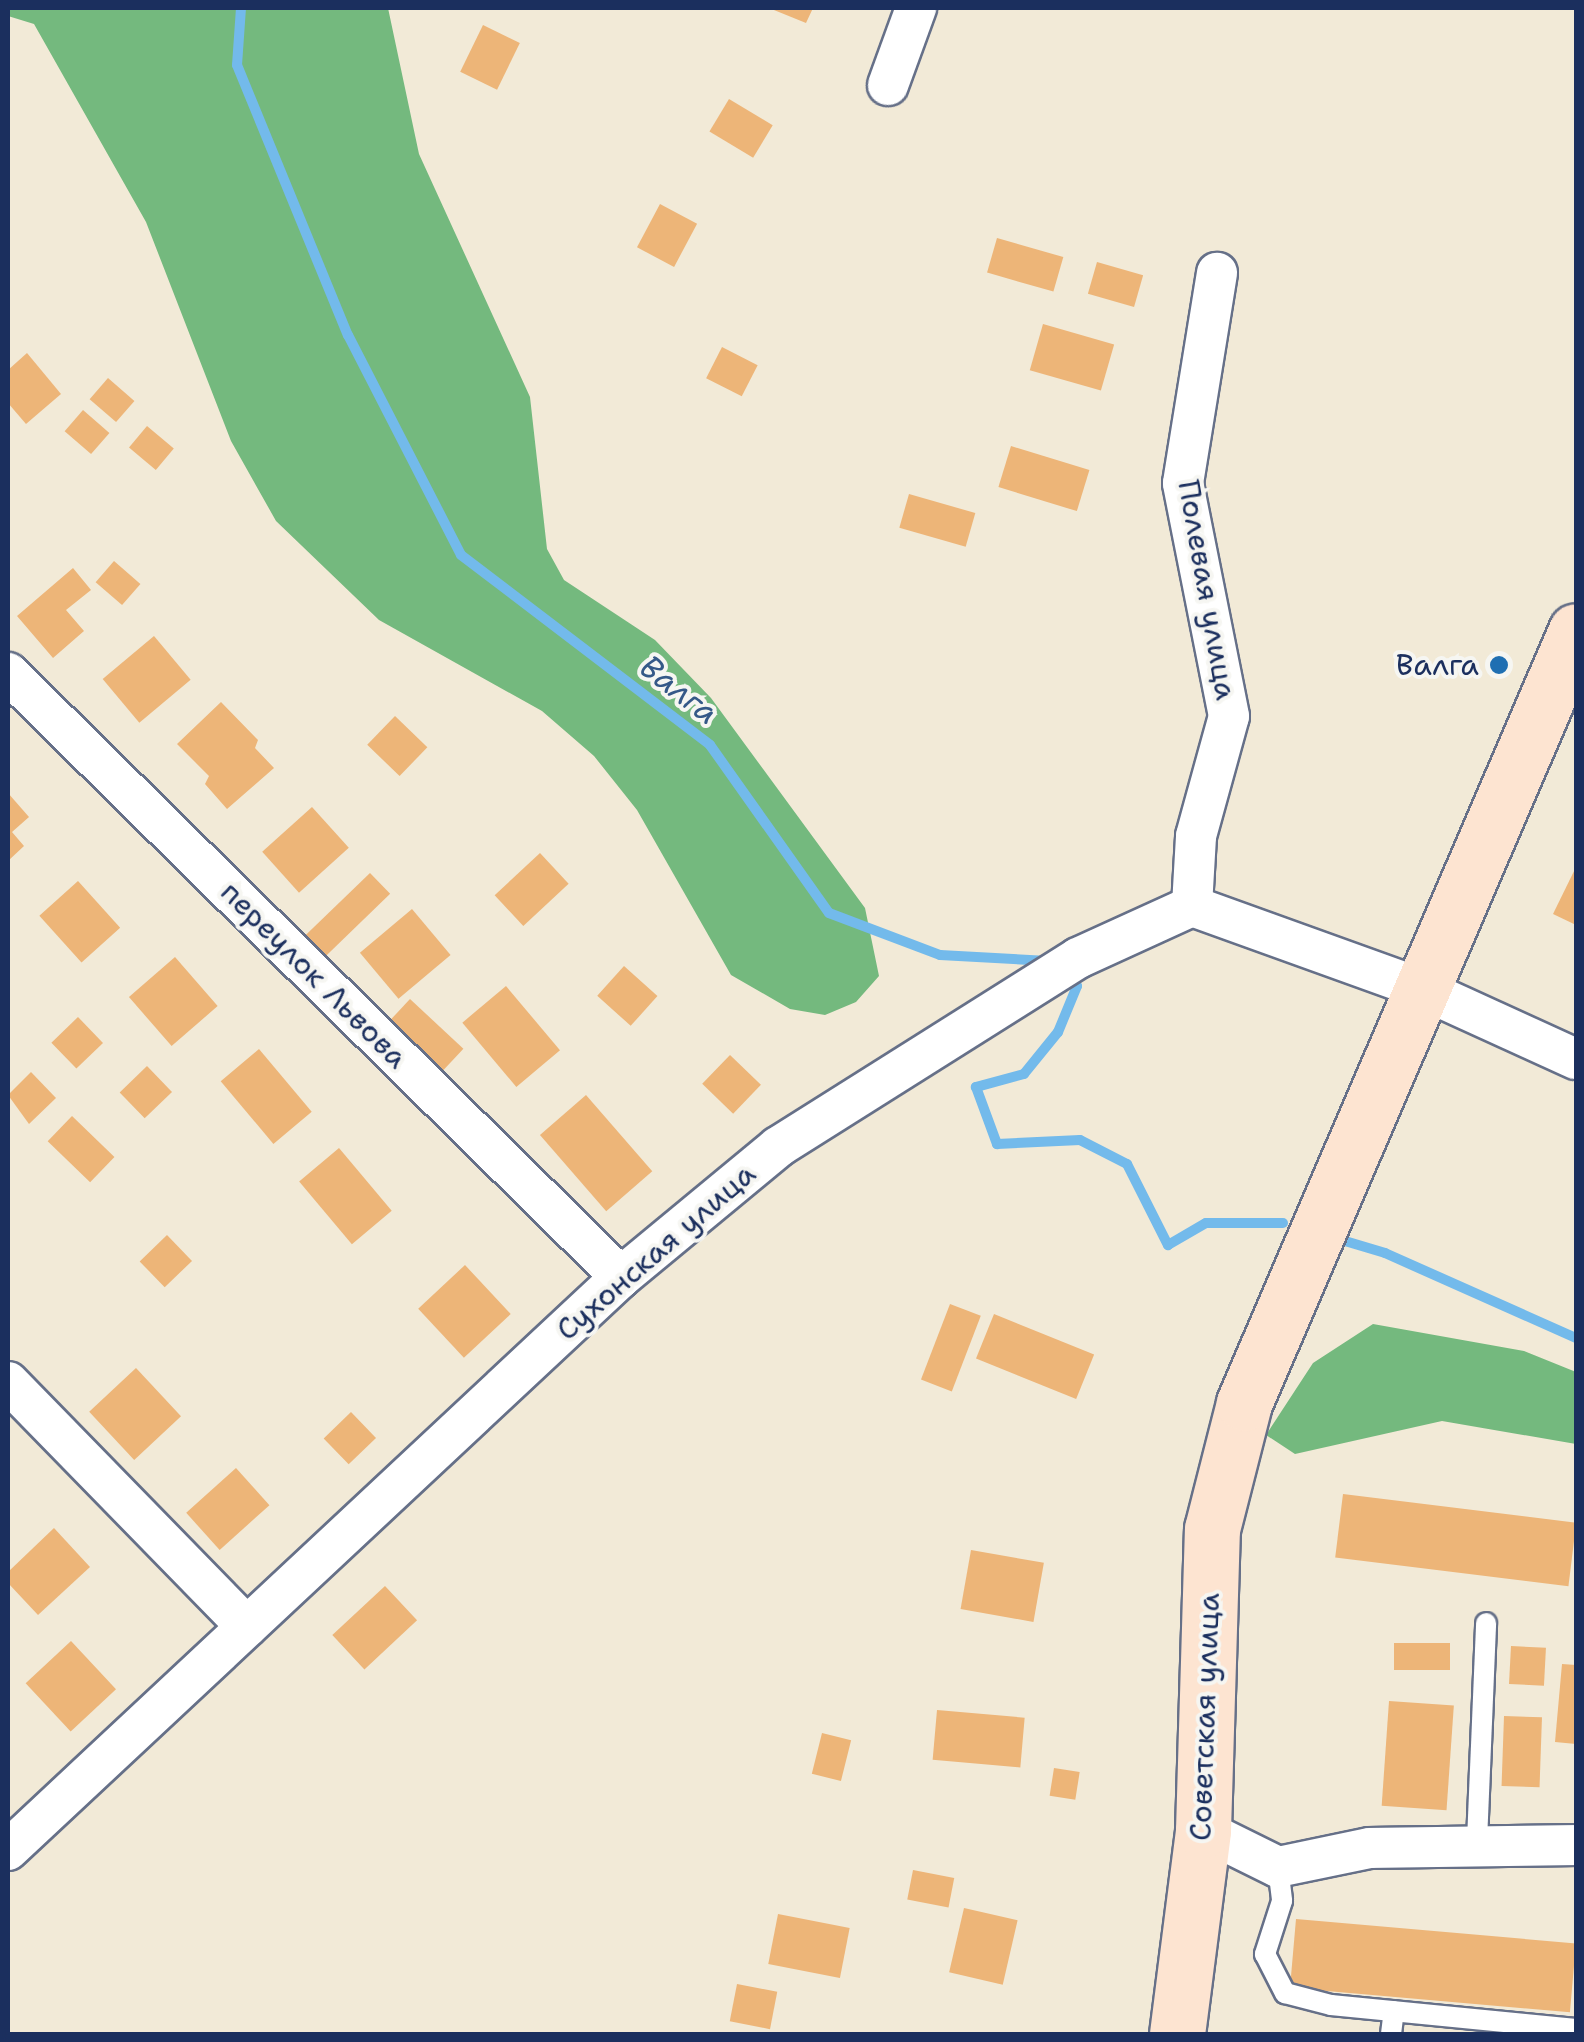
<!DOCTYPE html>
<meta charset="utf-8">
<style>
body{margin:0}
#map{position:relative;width:1584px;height:2042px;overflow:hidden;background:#f2ead7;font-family:"Shantell Sans",sans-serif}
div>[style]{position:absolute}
.forest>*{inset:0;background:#74b97e}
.stream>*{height:10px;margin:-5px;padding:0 5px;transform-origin:5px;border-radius:5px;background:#73baeb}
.building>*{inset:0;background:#edb578;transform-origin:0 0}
.roads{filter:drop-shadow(2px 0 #667088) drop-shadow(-2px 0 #667088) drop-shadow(0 2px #667088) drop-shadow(0 -2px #667088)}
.lane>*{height:20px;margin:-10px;padding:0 10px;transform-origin:10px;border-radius:10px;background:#fff}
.street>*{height:40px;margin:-20px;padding:0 20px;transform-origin:20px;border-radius:20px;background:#fff}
.secondary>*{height:55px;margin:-27.5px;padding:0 27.5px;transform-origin:27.5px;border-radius:27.5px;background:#fde4d1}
.dots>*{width:28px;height:28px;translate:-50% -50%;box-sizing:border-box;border:5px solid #f6f6f2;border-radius:50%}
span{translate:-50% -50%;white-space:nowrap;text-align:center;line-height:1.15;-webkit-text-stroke:8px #f6f6f2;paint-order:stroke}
.street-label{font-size:30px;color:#1b2f5e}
.poi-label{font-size:30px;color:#1b2f5e}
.right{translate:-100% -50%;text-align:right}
.water-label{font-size:32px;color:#355988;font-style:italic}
.frame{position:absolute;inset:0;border:10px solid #1b2f5e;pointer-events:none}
</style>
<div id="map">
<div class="forest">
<div style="clip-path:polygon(8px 8px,388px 8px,419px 154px,530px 397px,547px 549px,564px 580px,655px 640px,711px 698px,865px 908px,879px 976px,856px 1002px,825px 1015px,790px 1009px,731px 975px,637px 810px,594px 756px,542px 711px,379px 620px,276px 521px,231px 441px,146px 222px,34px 24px,8px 16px)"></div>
<div style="clip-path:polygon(1373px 1324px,1524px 1351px,1576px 1372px,1576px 1444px,1442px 1421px,1295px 1454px,1266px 1435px,1313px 1363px)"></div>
</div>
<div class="stream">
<div style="left:241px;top:8px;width:57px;rotate:94deg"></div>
<div style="left:237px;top:65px;width:292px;rotate:67.7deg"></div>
<div style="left:348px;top:335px;width:247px;rotate:62.8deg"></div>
<div style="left:461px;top:555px;width:313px;rotate:37.3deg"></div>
<div style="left:710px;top:745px;width:206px;rotate:54.7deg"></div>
<div style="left:829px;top:913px;width:119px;rotate:20.7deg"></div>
<div style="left:940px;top:955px;width:108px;rotate:3.2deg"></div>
<div style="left:1065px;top:974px;width:17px;rotate:45deg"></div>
<div style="left:1077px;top:986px;width:50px;rotate:112.4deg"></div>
<div style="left:1058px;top:1032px;width:54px;rotate:129deg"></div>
<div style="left:1024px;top:1074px;width:50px;rotate:164.8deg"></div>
<div style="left:976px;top:1087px;width:61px;rotate:69.8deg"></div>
<div style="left:997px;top:1144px;width:83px;rotate:-2.8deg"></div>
<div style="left:1080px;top:1140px;width:53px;rotate:27.1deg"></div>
<div style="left:1127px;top:1164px;width:91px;rotate:63.2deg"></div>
<div style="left:1168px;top:1245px;width:44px;rotate:-30.1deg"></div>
<div style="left:1206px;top:1223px;width:77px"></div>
<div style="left:1345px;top:1241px;width:42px;rotate:16.7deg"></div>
<div style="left:1385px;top:1253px;width:209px;rotate:24deg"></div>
</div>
<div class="building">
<div style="clip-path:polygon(769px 8px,813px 8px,806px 23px)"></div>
<div style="left:483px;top:25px;width:41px;height:52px;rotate:26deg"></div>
<div style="left:729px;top:99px;width:51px;height:38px;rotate:31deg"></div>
<div style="left:660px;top:204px;width:42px;height:49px;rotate:28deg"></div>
<div style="left:997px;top:238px;width:69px;height:36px;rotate:16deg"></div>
<div style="left:1097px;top:262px;width:48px;height:33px;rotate:16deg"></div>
<div style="left:1043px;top:324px;width:74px;height:48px;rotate:16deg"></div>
<div style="left:722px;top:347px;width:40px;height:35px;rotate:27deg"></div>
<div style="clip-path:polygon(27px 353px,61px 394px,26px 424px,8px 403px,8px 370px)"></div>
<div style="left:108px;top:378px;width:35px;height:28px;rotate:41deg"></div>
<div style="left:83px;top:410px;width:35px;height:28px;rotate:41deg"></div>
<div style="left:147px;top:426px;width:35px;height:28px;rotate:40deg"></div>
<div style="left:1011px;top:446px;width:82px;height:43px;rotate:17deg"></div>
<div style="left:909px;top:494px;width:69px;height:35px;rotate:16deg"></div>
<div style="left:114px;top:561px;width:35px;height:28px;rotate:41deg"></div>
<div style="clip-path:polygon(73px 568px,91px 590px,66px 610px,84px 631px,53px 658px,17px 616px)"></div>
<div style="left:154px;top:636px;width:57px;height:67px;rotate:50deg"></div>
<div style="clip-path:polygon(221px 702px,258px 740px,255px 748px,274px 768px,227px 809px,205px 784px,209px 776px,177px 744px)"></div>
<div style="left:395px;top:716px;width:45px;height:40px;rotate:44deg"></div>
<div style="clip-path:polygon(8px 793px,29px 817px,12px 832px,24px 846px,8px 861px)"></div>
<div style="left:312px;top:807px;width:55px;height:67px;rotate:48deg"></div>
<div style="left:540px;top:853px;width:42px;height:62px;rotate:47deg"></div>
<div style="clip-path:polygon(1576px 867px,1576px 925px,1553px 914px)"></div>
<div style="left:370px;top:873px;width:29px;height:98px;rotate:46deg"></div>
<div style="left:78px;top:881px;width:63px;height:52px;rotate:48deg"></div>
<div style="left:412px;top:909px;width:60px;height:68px;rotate:50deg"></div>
<div style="left:175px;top:957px;width:65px;height:61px;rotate:49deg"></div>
<div style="left:624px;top:966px;width:45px;height:40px;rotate:42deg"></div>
<div style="left:506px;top:986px;width:84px;height:57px;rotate:50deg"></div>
<div style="left:410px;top:999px;width:73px;height:37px;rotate:43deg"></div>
<div style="left:78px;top:1017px;width:36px;height:37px;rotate:46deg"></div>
<div style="left:259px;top:1049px;width:82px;height:50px;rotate:50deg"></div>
<div style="left:730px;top:1055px;width:43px;height:40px;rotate:44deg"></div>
<div style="left:147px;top:1066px;width:36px;height:38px;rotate:46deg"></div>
<div style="clip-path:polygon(31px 1072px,56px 1098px,29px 1124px,8px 1095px)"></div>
<div style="left:586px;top:1095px;width:101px;height:61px;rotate:49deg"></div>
<div style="left:72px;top:1116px;width:59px;height:35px;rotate:44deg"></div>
<div style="left:339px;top:1148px;width:82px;height:52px;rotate:50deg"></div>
<div style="left:167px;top:1235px;width:36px;height:38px;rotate:46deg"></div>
<div style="left:465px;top:1265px;width:67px;height:64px;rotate:47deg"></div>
<div style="left:950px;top:1304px;width:33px;height:81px;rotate:21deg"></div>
<div style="left:994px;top:1314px;width:108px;height:48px;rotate:22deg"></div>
<div style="left:136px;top:1368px;width:66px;height:64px;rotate:47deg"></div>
<div style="left:351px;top:1412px;width:36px;height:38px;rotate:46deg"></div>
<div style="left:236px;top:1468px;width:50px;height:67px;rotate:48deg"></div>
<div style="left:1343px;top:1494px;width:235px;height:64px;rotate:7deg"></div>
<div style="clip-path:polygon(54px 1528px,90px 1567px,38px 1615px,8px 1583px,8px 1572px)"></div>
<div style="left:971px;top:1550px;width:74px;height:60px;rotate:10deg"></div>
<div style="left:385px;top:1586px;width:47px;height:72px;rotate:47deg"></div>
<div style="left:71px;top:1641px;width:66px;height:62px;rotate:47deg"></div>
<div style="left:1394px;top:1643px;width:56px;height:27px"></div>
<div style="left:1511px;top:1646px;width:35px;height:38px;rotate:3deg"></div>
<div style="clip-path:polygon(1562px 1664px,1576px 1665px,1576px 1744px,1555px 1742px)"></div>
<div style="left:1389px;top:1701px;width:65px;height:105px;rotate:4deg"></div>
<div style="left:937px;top:1710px;width:88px;height:50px;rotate:5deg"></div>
<div style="left:1504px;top:1716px;width:38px;height:70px;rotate:2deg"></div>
<div style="left:822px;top:1733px;width:30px;height:42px;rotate:14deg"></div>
<div style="left:1054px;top:1768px;width:26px;height:28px;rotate:9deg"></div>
<div style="left:913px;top:1870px;width:42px;height:30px;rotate:11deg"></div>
<div style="left:964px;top:1908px;width:55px;height:66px;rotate:13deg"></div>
<div style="left:778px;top:1914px;width:73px;height:51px;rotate:11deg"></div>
<div style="left:1296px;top:1919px;width:281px;height:69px;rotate:5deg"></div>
<div style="left:737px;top:1984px;width:41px;height:38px;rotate:11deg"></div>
</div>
<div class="roads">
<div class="lane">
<div style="left:1477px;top:1841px;width:218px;rotate:-87.6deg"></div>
<div style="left:1278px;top:1867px;width:34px;rotate:83deg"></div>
<div style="left:1282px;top:1901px;width:56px;rotate:107.8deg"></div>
<div style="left:1265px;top:1954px;width:44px;rotate:62.9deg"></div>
<div style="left:1285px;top:1993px;width:48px;rotate:14.6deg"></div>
<div style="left:1331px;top:2005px;width:246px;rotate:5.6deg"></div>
<div style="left:1391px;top:2034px;width:23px;rotate:-83deg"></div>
</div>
<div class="street">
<div style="left:888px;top:85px;width:82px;rotate:-70deg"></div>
<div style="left:8px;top:673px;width:861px;rotate:44.58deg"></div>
<div style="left:1192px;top:906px;width:70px;rotate:-86.7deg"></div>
<div style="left:1196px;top:836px;width:124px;rotate:-74.6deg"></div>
<div style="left:1229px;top:716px;width:237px;rotate:-101.2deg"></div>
<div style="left:1183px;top:483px;width:213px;rotate:-80.8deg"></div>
<div style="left:8px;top:1382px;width:342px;rotate:45.7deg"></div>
<div style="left:1203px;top:1830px;width:84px;rotate:26.3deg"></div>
<div style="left:1278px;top:1867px;width:94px;rotate:-11.7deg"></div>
<div style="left:1370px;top:1848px;width:206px;rotate:-0.8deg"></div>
<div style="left:8px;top:1850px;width:839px;rotate:-43.07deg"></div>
<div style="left:621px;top:1277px;width:204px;rotate:-39.6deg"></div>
<div style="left:778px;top:1147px;width:355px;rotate:-32.2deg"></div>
<div style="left:1078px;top:958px;width:125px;rotate:-24.5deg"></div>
<div style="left:1192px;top:906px;width:242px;rotate:19.8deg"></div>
<div style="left:1420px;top:988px;width:171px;rotate:24.5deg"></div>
</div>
<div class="secondary">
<div style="left:1177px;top:2034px;width:206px;rotate:-82.7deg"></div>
<div style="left:1203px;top:1830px;width:301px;rotate:-88.3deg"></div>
<div style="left:1212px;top:1529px;width:130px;rotate:-75.7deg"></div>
<div style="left:1244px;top:1403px;width:840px;rotate:-66.73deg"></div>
</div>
</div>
<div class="dots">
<div style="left:1499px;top:665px;background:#1f6fb2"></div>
</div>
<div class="street-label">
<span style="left:1207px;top:590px;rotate:80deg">Полевая улица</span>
<span style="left:314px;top:975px;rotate:45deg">переулок Львова</span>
<span style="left:656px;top:1252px;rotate:-41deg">Сухонская улица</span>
<span style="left:1205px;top:1717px;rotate:-88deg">Советская улица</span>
</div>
<div class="poi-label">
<span class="right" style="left:1479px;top:665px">Валга</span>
</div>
<div class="water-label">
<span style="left:679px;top:690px;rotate:38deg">Валга</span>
</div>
<div class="frame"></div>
</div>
